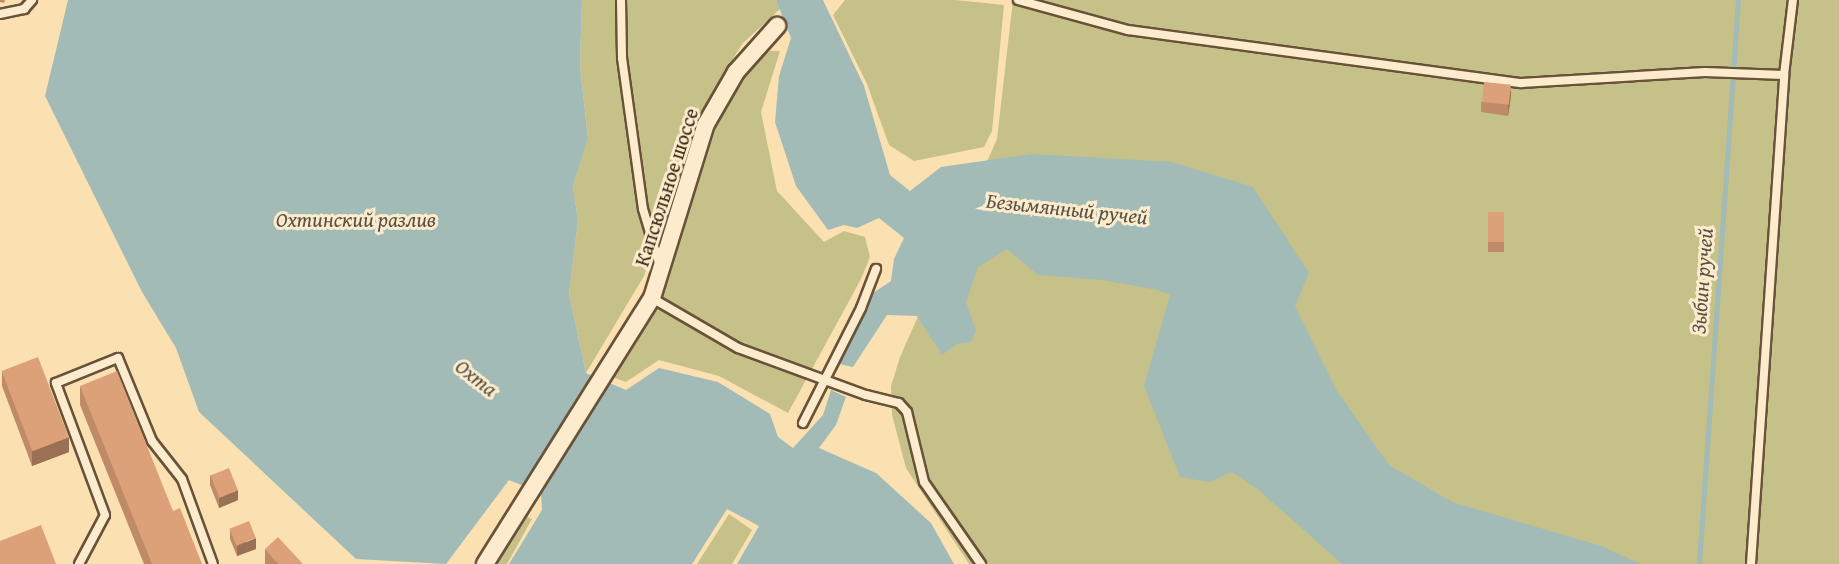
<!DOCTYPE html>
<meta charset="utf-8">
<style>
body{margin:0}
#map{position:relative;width:1839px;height:564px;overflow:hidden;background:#fbe1b2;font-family:"Gentium Book Plus",serif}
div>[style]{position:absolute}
.green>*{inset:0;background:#c5c188}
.water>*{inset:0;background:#a2bbb6}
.stream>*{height:4.5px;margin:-2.25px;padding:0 2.25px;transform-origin:2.25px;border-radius:2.25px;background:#a2bbb6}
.roads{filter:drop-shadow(2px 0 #685239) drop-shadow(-2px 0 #685239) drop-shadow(0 2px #685239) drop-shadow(0 -2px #685239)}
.service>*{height:8px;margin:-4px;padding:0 4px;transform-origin:4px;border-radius:4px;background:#fceccd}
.minor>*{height:16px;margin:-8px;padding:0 8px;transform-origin:8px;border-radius:8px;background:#fceccd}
.wall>*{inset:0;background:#be8a68;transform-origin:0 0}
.shaded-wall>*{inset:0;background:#9b7155}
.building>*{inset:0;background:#dda179;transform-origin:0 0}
span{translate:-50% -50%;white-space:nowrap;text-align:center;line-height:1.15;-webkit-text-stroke:6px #fceccd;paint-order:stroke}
.street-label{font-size:20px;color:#372311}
.water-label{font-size:21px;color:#575143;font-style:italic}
</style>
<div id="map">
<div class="green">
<div style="clip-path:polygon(582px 0,776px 0,780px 9px,742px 44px,691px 128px,644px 276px,586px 373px,569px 293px,578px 221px,573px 186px,588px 137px,580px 66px)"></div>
<div style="clip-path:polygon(845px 0,955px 0,1004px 5px,992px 131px,984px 147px,914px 161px,889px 145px,867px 84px,833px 15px)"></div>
<div style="clip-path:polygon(1013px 0,1839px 0,1839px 564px,969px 564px,906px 468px,892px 415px,891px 386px,900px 357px,997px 139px)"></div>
<div style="clip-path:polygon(770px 51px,780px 51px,761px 112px,777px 191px,824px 242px,844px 231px,865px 237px,870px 257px,861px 279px,788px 413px,719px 376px,659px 360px,626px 382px,612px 377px,656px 312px,723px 105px,753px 63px)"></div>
<div style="clip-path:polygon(729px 514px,752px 530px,732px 564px,697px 564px)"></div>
<div style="clip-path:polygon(527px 517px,532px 519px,507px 564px,497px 564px)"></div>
</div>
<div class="water">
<div style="clip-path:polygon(68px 0,582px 0,580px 66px,588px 138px,573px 186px,578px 221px,569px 293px,586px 373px,626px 390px,659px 368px,718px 382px,770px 414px,778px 437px,793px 448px,823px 415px,831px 390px,846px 397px,836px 425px,819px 448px,876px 473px,931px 523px,954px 564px,737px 564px,759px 526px,727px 509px,692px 564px,509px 564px,542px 510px,541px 493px,509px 480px,446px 564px,356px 559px,199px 412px,176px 348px,142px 292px,45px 96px)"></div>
<div style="clip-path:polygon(776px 0,823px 0,864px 86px,890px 175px,910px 191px,941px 167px,1032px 154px,1172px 162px,1253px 187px,1309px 273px,1295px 306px,1337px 391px,1389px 465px,1452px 502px,1601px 546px,1641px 564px,1342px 564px,1260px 491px,1232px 472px,1209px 482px,1180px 477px,1144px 386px,1170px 295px,1158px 290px,1102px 280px,1038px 275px,1007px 249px,978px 267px,966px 302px,976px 331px,971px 342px,957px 344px,942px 355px,917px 316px,887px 315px,853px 367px,839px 364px,873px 293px,891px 281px,894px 259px,904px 238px,879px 218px,857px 228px,844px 225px,828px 230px,796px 186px,775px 122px,779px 76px,791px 38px)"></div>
</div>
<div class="stream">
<div style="left:1699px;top:564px;width:565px;rotate:-86.04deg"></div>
</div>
<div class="roads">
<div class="service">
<div style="left:621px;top:0;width:58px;rotate:89deg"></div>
<div style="left:622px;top:58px;width:152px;rotate:82.1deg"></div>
<div style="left:643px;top:209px;width:59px;rotate:73.4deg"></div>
<div style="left:1018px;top:0;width:114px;rotate:15.3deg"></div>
<div style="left:1128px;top:30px;width:397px;rotate:7.7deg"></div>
<div style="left:1521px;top:83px;width:184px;rotate:-3.4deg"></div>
<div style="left:1705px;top:72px;width:79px;rotate:2.2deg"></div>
<div style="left:0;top:14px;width:25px;rotate:-12deg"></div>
<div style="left:24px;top:9px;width:12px;rotate:-48deg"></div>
<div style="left:652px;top:298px;width:99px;rotate:30.2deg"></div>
<div style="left:738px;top:348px;width:136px;rotate:20.2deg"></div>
<div style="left:866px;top:395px;width:34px;rotate:14deg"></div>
<div style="left:899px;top:403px;width:12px;rotate:48deg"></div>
<div style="left:907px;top:412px;width:72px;rotate:76.3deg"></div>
<div style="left:924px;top:482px;width:100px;rotate:55.2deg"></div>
<div style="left:803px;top:423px;width:129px;rotate:-63.2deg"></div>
<div style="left:861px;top:308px;width:42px;rotate:-69deg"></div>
<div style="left:79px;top:564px;width:55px;rotate:-62deg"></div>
<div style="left:105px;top:515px;width:141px;rotate:-110.4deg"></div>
<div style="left:56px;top:383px;width:67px;rotate:-22deg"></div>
<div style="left:118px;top:358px;width:90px;rotate:67.7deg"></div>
<div style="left:152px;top:441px;width:48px;rotate:51.7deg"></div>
<div style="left:182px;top:479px;width:90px;rotate:70deg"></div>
<div style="left:1751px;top:564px;width:490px;rotate:-86.1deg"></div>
<div style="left:1784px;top:75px;width:76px;rotate:-83.2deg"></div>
</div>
<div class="minor">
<div style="left:485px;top:564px;width:314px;rotate:-57.9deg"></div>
<div style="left:652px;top:298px;width:182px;rotate:-72.8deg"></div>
<div style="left:706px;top:124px;width:60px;rotate:-60deg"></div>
<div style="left:736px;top:72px;width:62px;rotate:-48.3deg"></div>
</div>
</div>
<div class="wall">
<div style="clip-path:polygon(0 0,5px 0,4px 3px,0 2px)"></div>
<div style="clip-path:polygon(1511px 96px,1508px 116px,1481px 112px,1481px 102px)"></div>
<div style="left:1488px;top:212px;width:16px;height:40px"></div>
<div style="clip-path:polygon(2px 371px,69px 452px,32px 466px,2px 386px)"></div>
<div style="clip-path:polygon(80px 386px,173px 511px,202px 564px,144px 564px,80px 405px)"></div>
<div style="clip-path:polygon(210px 475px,238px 500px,219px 508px,210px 485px)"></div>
<div style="clip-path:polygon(230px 529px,256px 549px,237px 556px,230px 539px)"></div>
<div style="clip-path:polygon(265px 549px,303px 564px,265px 564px)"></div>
</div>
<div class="shaded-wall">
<div style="clip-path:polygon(1511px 85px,1511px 96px,1508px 116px,1508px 106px)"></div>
<div style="clip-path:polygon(69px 437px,69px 452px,32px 466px,32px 451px)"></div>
<div style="clip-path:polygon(238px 490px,238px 500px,219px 508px,219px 498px)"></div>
<div style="clip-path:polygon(256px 538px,256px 549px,237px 556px,237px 546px)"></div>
</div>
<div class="building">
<div style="left:1484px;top:82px;width:27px;height:20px;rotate:6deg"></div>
<div style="left:1488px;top:212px;width:16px;height:30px"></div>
<div style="left:38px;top:357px;width:86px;height:39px;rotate:69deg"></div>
<div style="clip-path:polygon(117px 371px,173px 511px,180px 508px,202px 564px,152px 564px,80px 386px)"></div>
<div style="left:229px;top:468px;width:24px;height:20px;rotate:68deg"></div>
<div style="left:249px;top:521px;width:18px;height:21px;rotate:68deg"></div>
<div style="clip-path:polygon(41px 525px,56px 564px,0 564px,0 541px)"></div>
<div style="clip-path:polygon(278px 537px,303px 564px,278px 564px,265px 549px)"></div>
</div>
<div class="street-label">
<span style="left:666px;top:187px;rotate:-72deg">Капсюльное шоссе</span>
</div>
<div class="water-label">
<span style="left:1067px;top:209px;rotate:6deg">Безымянный ручей</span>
<span style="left:356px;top:220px">Охтинский разлив</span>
<span style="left:1702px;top:281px;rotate:-86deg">Зыбин ручей</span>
<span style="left:476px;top:378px;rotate:38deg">Охта</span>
</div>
</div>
